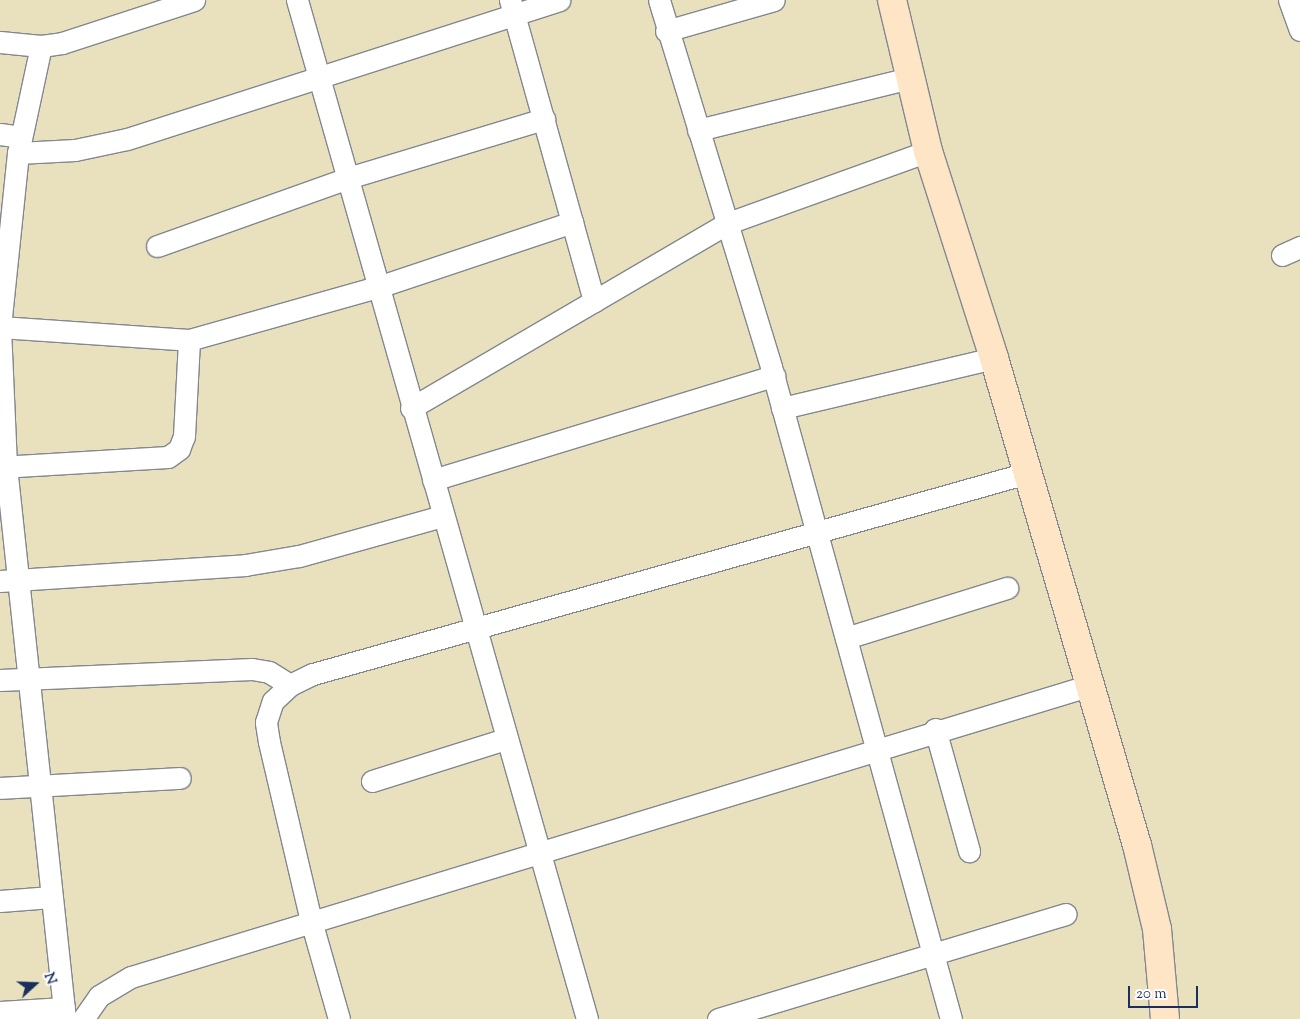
<!DOCTYPE html>
<style>
body{margin:0}
#map{position:relative;width:1300px;height:1019px;overflow:hidden;background:#e9e1be;font-family:"Sorts Mill Goudy",serif}
div>[style]{position:absolute}
.roads{filter:drop-shadow(1px 0 #82888e) drop-shadow(-1px 0 #82888e) drop-shadow(0 1px #82888e) drop-shadow(0 -1px #82888e)}
.street>*{height:21px;margin:-10.5px;padding:0 10.5px;transform-origin:10.5px;border-radius:10.5px;background:#fff}
.secondary>*{height:28px;margin:-14px;padding:0 14px;transform-origin:14px;border-radius:14px;background:#fde5c5}
span{translate:-50% -50%;white-space:nowrap;text-align:center;line-height:1.15;-webkit-text-stroke:4px #fff;paint-order:stroke}
.north{position:absolute;left:10px;top:959px;width:50px;height:50px;-webkit-text-stroke:4px #fff;paint-order:stroke;rotate:70deg;font-size:14px;font-weight:700;line-height:20px;text-align:center;color:#1b2f5e}
.north::after{content:'';display:block;margin:auto;width:18px;height:22px;background:#1b2f5e;clip-path:polygon(50% 0,100% 100%,50% 72%,0 100%)}
.scale{position:absolute;left:1128px;top:986px;width:70px;height:22px;box-sizing:border-box;border:2px solid #1b2f5e;border-top:0;padding-left:6px;font-size:15px;line-height:18px;white-space:nowrap;color:#1b2f5e;-webkit-text-stroke:4px #fff;paint-order:stroke}
</style>
<div id="map">
<div class="roads">
<div class="street">
<div style="left:297px;top:0;width:1059px;rotate:74.11deg"></div>
<div style="left:510px;top:0;width:313px;rotate:74.4deg"></div>
<div style="left:659px;top:0;width:384px;rotate:73deg"></div>
<div style="left:771px;top:367px;width:676px;rotate:74.57deg"></div>
<div style="left:1289px;top:0;width:32px;rotate:70deg"></div>
<div style="left:666px;top:31px;width:112px;rotate:-16deg"></div>
<div style="left:0;top:42px;width:41px;rotate:5.6deg"></div>
<div style="left:41px;top:46px;width:21px;rotate:-8deg"></div>
<div style="left:62px;top:43px;width:139px;rotate:-18deg"></div>
<div style="left:698px;top:130px;width:217px;rotate:-13.8deg"></div>
<div style="left:0;top:134px;width:21px;rotate:8deg"></div>
<div style="left:18px;top:153px;width:57px;rotate:-3deg"></div>
<div style="left:75px;top:150px;width:53px;rotate:-11.9deg"></div>
<div style="left:127px;top:139px;width:454px;rotate:-17.8deg"></div>
<div style="left:157px;top:246px;width:203px;rotate:-19.6deg"></div>
<div style="left:348px;top:178px;width:205px;rotate:-16.8deg"></div>
<div style="left:1282px;top:255px;width:20px;rotate:-24deg"></div>
<div style="left:0;top:327px;width:189px;rotate:3.9deg"></div>
<div style="left:189px;top:340px;width:196px;rotate:-15.7deg"></div>
<div style="left:378px;top:287px;width:205px;rotate:-18.5deg"></div>
<div style="left:0;top:327px;width:175px;rotate:-84.1deg"></div>
<div style="left:18px;top:153px;width:109px;rotate:-77.9deg"></div>
<div style="left:0;top:328px;width:138px;rotate:87.5deg"></div>
<div style="left:6px;top:466px;width:556px;rotate:83.91deg"></div>
<div style="left:411px;top:408px;width:367px;rotate:-30.3deg"></div>
<div style="left:728px;top:223px;width:213px;rotate:-19.8deg"></div>
<div style="left:782px;top:408px;width:218px;rotate:-13.3deg"></div>
<div style="left:0;top:467px;width:168px;rotate:-3.4deg"></div>
<div style="left:168px;top:457px;width:14px;rotate:-36deg"></div>
<div style="left:179px;top:449px;width:14px;rotate:-69deg"></div>
<div style="left:184px;top:436px;width:96px;rotate:-87deg"></div>
<div style="left:433px;top:480px;width:357px;rotate:-17deg"></div>
<div style="left:0;top:581px;width:246px;rotate:-3.7deg"></div>
<div style="left:245px;top:565px;width:55px;rotate:-9.5deg"></div>
<div style="left:299px;top:556px;width:148px;rotate:-15.6deg"></div>
<div style="left:846px;top:638px;width:169px;rotate:-17.3deg"></div>
<div style="left:0;top:680px;width:252px;rotate:-2.5deg"></div>
<div style="left:252px;top:669px;width:17px;rotate:10deg"></div>
<div style="left:269px;top:672px;width:25px;rotate:32deg"></div>
<div style="left:935px;top:729px;width:127px;rotate:74.4deg"></div>
<div style="left:372px;top:781px;width:139px;rotate:-17.5deg"></div>
<div style="left:0;top:788px;width:180px;rotate:-3.2deg"></div>
<div style="left:0;top:901px;width:51px;rotate:-4.5deg"></div>
<div style="left:0;top:1012px;width:64px;rotate:-3.6deg"></div>
<div style="left:83px;top:1019px;width:28px;rotate:-55deg"></div>
<div style="left:99px;top:996px;width:37px;rotate:-31deg"></div>
<div style="left:131px;top:977px;width:1003px;rotate:-16.92deg"></div>
<div style="left:339px;top:1019px;width:102px;rotate:-105.9deg"></div>
<div style="left:311px;top:921px;width:184px;rotate:-103.2deg"></div>
<div style="left:269px;top:742px;width:20px;rotate:-99deg"></div>
<div style="left:266px;top:722px;width:22px;rotate:-72deg"></div>
<div style="left:273px;top:701px;width:23px;rotate:-43deg"></div>
<div style="left:290px;top:685px;width:25px;rotate:-26deg"></div>
<div style="left:313px;top:674px;width:742px;rotate:-15.72deg"></div>
<div style="left:718px;top:1019px;width:363px;rotate:-16.8deg"></div>
</div>
<div class="secondary">
<div style="left:892px;top:0;width:155px;rotate:76.6deg"></div>
<div style="left:928px;top:151px;width:217px;rotate:72.3deg"></div>
<div style="left:994px;top:358px;width:508px;rotate:73.64deg"></div>
<div style="left:1137px;top:845px;width:86px;rotate:76.6deg"></div>
<div style="left:1157px;top:929px;width:90px;rotate:84.9deg"></div>
</div>
</div>
<div class="north">N</div>
<div class="scale">20 m</div>
</div>
